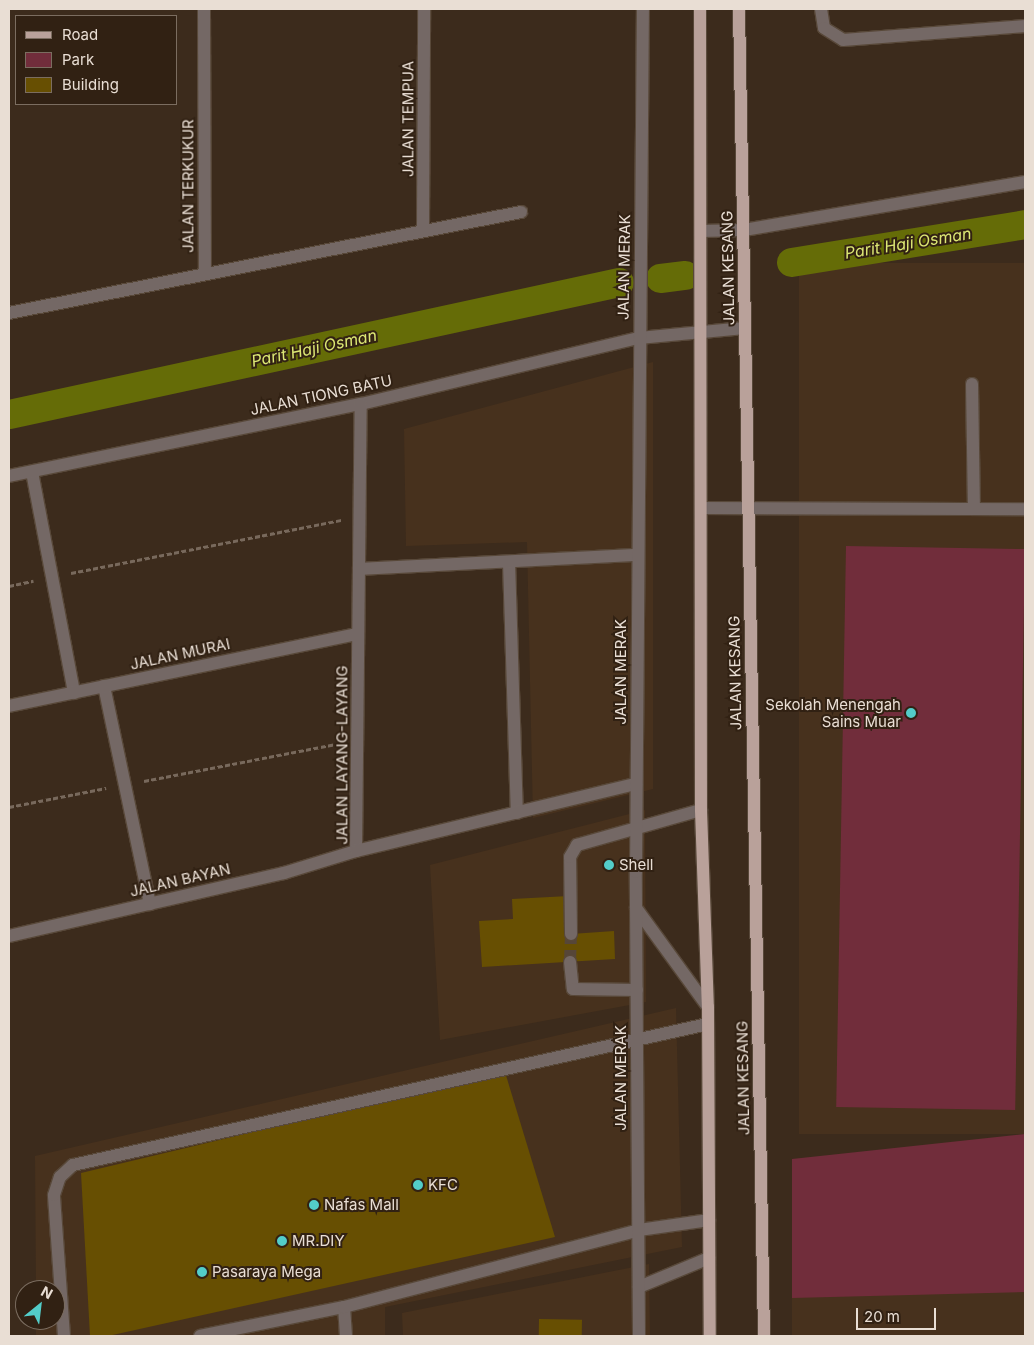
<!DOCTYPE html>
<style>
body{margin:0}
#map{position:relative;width:1034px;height:1345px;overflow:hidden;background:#3c2b1c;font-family:Inter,sans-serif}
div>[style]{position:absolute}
.built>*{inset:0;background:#47311d;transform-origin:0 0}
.green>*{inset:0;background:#712d3b;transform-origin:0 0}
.canal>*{height:29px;margin:-14.5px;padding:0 14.5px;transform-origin:14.5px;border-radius:14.5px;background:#656c07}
.building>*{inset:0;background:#674f02;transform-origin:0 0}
.minor-tunnel>*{height:12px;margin-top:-6px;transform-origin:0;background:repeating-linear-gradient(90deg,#564638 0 12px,transparent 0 18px)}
.path>*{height:3px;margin-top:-1.5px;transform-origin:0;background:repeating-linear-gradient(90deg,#78695c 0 5px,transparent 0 7.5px)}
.roads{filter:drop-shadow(1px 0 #584839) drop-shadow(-1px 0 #584839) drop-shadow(0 1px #584839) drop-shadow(0 -1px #584839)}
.minor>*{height:12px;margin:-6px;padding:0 6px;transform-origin:6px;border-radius:6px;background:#746865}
.major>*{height:12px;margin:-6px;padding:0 6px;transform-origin:6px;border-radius:6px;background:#b9a19a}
.dots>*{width:14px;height:14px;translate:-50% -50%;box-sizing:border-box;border:2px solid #312113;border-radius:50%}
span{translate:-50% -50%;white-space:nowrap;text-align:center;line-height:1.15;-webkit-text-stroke:4px #312113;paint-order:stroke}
.street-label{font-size:15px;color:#e9ded4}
.poi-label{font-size:15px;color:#e9ded4}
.right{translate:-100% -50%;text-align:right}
.left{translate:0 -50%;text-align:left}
.water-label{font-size:16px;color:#dde874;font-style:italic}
.frame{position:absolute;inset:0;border:10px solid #e9ded4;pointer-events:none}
.legend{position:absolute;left:15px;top:15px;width:162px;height:90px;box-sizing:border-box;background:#312113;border:1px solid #7b6d60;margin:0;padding:6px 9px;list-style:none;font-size:15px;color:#e9ded4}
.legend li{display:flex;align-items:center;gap:10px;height:25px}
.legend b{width:25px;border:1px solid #7b6d60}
.north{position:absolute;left:15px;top:1280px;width:50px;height:50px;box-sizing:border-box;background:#312113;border:1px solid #7b6d60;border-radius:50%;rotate:29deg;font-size:14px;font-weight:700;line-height:20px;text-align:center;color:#e9ded4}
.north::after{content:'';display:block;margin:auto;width:18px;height:22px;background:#53cdc9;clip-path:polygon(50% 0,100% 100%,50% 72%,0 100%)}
.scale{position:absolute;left:856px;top:1308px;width:80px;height:22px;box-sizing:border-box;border:2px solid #e9ded4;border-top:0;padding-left:6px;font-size:15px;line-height:18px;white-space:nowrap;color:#e9ded4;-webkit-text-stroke:4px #312113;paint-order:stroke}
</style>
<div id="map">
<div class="built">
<div style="left:1025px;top:263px;width:871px;height:226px;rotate:90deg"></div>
<div style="clip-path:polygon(653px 362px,653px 789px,533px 818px,527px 542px,406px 546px,404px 429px)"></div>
<div style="clip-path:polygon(645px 810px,646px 1002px,440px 1040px,430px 865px)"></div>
<div style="clip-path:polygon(676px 1008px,682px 1247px,385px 1307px,385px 1336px,36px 1336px,36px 1320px,55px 1320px,55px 1290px,36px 1290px,35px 1156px)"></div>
<div style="clip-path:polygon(649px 1264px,650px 1336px,403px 1336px,402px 1313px)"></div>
<div style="left:1025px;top:1292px;width:44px;height:233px;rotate:90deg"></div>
</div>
<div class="green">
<div style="left:846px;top:546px;width:179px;height:561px;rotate:1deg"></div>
<div style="clip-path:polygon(1025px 1134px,1025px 1292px,792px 1298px,792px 1159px)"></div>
</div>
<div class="canal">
<div style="left:791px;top:262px;width:237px;rotate:-9.2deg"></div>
<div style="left:660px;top:278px;width:25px;rotate:-7deg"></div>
<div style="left:9px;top:414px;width:624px;rotate:-12.21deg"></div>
</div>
<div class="building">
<div style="clip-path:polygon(569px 896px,571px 934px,614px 931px,615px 959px,482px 967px,479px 921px,513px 919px,512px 899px)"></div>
<div style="clip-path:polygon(505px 1072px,555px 1237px,108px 1336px,90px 1336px,81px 1173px)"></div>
<div style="left:539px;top:1319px;width:43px;height:17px;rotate:1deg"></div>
</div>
<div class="minor-tunnel">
<div style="left:570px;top:962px;width:28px;rotate:-88deg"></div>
</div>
<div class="path">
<div style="left:71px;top:573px;width:276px;rotate:-11.1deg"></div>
<div style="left:9px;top:586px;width:25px;rotate:-12deg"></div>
<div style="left:144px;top:781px;width:197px;rotate:-10.9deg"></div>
<div style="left:9px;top:807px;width:99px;rotate:-11.1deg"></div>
</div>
<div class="roads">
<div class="minor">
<div style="left:204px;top:9px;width:265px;rotate:89.8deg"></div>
<div style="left:821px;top:9px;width:19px;rotate:81deg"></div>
<div style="left:824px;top:28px;width:22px;rotate:32deg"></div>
<div style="left:843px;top:40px;width:183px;rotate:-4.4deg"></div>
<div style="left:423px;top:230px;width:221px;rotate:-89.7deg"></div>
<div style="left:701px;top:231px;width:43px;rotate:-1.3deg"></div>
<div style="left:744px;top:230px;width:285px;rotate:-9.7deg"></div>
<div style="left:9px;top:313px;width:522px;rotate:-11.16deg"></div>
<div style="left:972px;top:384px;width:125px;rotate:89.1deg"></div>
<div style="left:32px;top:472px;width:225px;rotate:79.2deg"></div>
<div style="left:9px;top:476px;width:359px;rotate:-11.6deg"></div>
<div style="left:361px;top:404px;width:286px;rotate:-13.4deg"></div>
<div style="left:639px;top:338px;width:106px;rotate:-5.4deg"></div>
<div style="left:703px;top:508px;width:322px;rotate:0.2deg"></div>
<div style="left:509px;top:562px;width:251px;rotate:88.2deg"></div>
<div style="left:359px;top:569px;width:279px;rotate:-2.9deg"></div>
<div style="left:104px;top:686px;width:223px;rotate:78.1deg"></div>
<div style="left:9px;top:706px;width:356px;rotate:-11.7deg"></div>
<div style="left:356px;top:851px;width:447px;rotate:-89.4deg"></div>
<div style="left:636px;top:908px;width:122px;rotate:54deg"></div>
<div style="left:571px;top:934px;width:77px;rotate:-90.7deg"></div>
<div style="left:570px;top:857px;width:14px;rotate:-60deg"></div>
<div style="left:577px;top:845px;width:129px;rotate:-15.8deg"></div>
<div style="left:9px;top:936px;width:282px;rotate:-12.9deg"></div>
<div style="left:284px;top:873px;width:75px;rotate:-17deg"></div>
<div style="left:356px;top:851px;width:288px;rotate:-13.5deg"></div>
<div style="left:570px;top:962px;width:27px;rotate:84deg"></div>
<div style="left:573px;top:989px;width:64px;rotate:0.9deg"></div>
<div style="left:639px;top:1287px;width:76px;rotate:-22.5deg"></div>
<div style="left:344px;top:1307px;width:29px;rotate:86deg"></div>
<div style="left:64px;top:1336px;width:141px;rotate:-94.1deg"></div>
<div style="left:54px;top:1195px;width:19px;rotate:-72deg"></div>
<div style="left:60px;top:1177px;width:18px;rotate:-43deg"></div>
<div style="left:73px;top:1165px;width:650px;rotate:-12.52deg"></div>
<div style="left:200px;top:1336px;width:147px;rotate:-11.4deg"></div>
<div style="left:344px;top:1307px;width:305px;rotate:-14.6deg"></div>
<div style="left:639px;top:1230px;width:71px;rotate:-8.1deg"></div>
<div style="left:639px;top:1336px;width:464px;rotate:-90.4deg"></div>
<div style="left:636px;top:872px;width:863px;rotate:-89.54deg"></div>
</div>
<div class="major">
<div style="left:700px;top:9px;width:801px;rotate:89.93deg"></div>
<div style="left:701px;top:810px;width:197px;rotate:88deg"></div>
<div style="left:708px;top:1007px;width:329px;rotate:89.7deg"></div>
<div style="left:739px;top:9px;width:1327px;rotate:88.92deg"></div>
</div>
</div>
<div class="dots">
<div style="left:911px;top:713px;background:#53cdc9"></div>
<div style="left:609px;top:865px;background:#53cdc9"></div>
<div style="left:418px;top:1185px;background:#53cdc9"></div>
<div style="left:314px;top:1205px;background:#53cdc9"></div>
<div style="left:282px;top:1241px;background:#53cdc9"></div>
<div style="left:202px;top:1272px;background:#53cdc9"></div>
</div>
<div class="street-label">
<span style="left:408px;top:119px;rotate:-90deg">JALAN TEMPUA</span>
<span style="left:188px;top:186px;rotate:-90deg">JALAN TERKUKUR</span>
<span style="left:624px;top:267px;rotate:-89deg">JALAN MERAK</span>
<span style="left:728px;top:268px;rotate:-91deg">JALAN KESANG</span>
<span style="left:321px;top:395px;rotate:-12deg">JALAN TIONG BATU</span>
<span style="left:180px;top:654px;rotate:-12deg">JALAN MURAI</span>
<span style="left:621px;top:672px;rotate:-90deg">JALAN MERAK</span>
<span style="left:735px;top:673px;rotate:-91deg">JALAN KESANG</span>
<span style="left:342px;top:755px;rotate:-90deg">JALAN LAYANG-LAYANG</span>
<span style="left:180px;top:880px;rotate:-13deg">JALAN BAYAN</span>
<span style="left:621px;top:1078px;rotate:-90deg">JALAN MERAK</span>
<span style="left:743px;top:1078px;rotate:-91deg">JALAN KESANG</span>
</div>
<div class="poi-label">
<span class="right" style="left:901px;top:713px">Sekolah Menengah<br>Sains Muar</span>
<span class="left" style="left:619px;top:865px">Shell</span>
<span class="left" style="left:428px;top:1185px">KFC</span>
<span class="left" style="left:324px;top:1205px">Nafas Mall</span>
<span class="left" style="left:292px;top:1241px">MR.DIY</span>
<span class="left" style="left:212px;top:1272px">Pasaraya Mega</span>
</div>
<div class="water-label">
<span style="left:908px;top:243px;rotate:-9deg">Parit Haji Osman</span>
<span style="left:314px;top:348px;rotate:-12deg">Parit Haji Osman</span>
</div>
<div class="frame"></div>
<ul class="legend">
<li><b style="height:6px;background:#b9a19a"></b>Road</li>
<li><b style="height:14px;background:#712d3b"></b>Park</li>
<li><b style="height:14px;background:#674f02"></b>Building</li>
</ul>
<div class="north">N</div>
<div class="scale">20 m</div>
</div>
